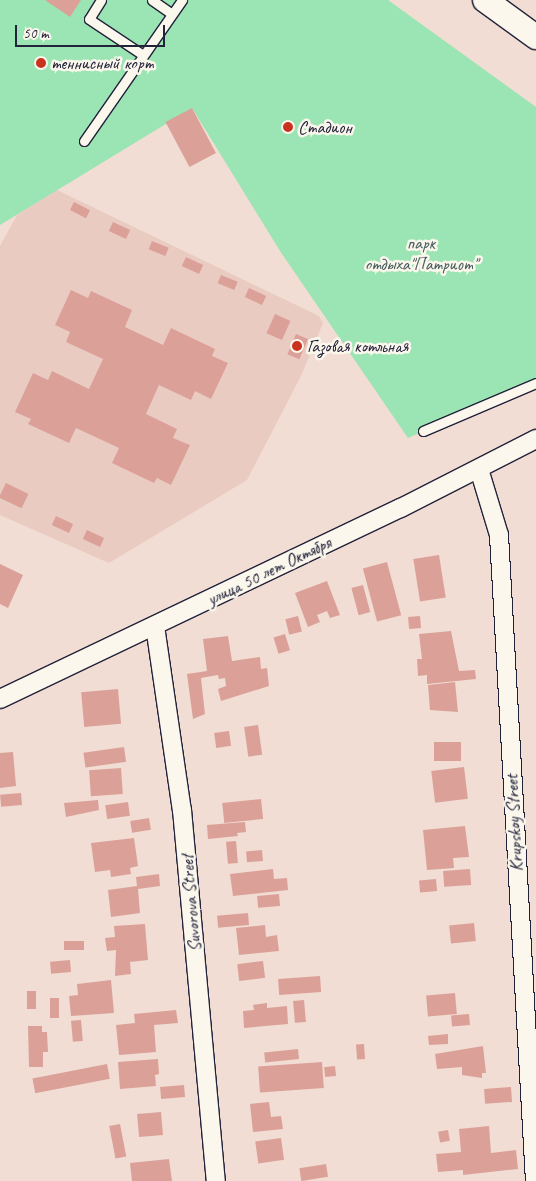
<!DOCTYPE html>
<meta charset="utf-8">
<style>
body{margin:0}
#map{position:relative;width:536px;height:1181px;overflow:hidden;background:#f1ddd3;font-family:Caveat,sans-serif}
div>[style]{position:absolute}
.built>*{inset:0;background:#eacbc2}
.green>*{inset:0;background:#9be4b3}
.building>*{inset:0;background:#dba199;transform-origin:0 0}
.roads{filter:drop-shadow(1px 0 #22223b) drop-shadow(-1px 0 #22223b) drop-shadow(0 1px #22223b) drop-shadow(0 -1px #22223b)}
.service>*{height:9px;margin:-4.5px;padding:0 4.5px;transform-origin:4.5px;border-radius:4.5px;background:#fbf7ec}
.minor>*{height:18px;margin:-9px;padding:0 9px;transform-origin:9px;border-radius:9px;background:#fbf7ec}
.secondary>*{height:24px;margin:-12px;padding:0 12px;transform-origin:12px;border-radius:12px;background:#fbf7ec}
.dots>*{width:14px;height:14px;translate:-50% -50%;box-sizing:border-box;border:2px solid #fbf7ec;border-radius:50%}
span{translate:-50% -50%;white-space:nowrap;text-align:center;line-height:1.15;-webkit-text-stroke:5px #fbf7ec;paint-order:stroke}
.poi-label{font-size:18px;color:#22223b}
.left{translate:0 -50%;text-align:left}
.park-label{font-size:18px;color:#465c5f}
.street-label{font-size:18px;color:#22223b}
.scale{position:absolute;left:15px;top:25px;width:150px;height:22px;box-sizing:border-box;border:2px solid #22223b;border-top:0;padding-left:6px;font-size:15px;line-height:18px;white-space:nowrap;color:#22223b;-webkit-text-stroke:4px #fbf7ec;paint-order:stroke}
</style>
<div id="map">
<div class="built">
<div style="clip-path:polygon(57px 190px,319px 316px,323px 323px,301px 376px,247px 480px,109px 563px,0 515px,0 246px,17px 215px)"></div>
</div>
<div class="green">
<div style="clip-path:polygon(0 0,388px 0,536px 107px,536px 382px,408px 438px,280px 251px,192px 108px,0 225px)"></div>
</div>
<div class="building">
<div style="clip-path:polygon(45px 0,81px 0,70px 17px)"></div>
<div style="left:192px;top:108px;width:51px;height:30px;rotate:62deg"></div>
<div style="left:74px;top:202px;width:18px;height:9px;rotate:27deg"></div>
<div style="left:113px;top:222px;width:19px;height:10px;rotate:25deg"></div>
<div style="left:152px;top:241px;width:18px;height:9px;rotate:22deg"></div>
<div style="left:186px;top:257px;width:19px;height:10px;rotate:25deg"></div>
<div style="left:221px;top:275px;width:18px;height:9px;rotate:22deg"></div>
<div style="left:249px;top:288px;width:19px;height:10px;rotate:25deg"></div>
<div style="clip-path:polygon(71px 290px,88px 298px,91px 291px,132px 310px,125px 327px,163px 345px,171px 328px,215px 349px,212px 356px,228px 363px,211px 399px,195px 391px,191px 400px,159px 385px,146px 414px,177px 429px,173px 438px,190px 445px,171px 485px,157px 478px,154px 483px,112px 463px,119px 448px,76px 428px,69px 443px,28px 424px,31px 419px,15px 412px,33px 373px,48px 380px,52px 371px,89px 389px,103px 359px,66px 342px,70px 332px,55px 325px)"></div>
<div style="left:275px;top:314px;width:17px;height:21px;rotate:24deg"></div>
<div style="left:296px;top:334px;width:13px;height:22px;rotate:23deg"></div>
<div style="left:6px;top:483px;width:25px;height:16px;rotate:26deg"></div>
<div style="left:56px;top:516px;width:19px;height:10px;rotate:25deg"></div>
<div style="left:87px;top:530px;width:19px;height:10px;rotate:25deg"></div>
<div style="left:439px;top:555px;width:43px;height:26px;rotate:81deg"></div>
<div style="left:387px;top:562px;width:55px;height:25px;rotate:75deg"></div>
<div style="clip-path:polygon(0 564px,23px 575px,8px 608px,0 604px)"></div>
<div style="clip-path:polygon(327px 581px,340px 615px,330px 618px,327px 611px,317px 615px,320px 622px,308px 627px,295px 593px)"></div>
<div style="left:363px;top:585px;width:28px;height:12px;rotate:75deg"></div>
<div style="left:298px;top:616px;width:16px;height:13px;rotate:76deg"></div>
<div style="left:420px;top:616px;width:12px;height:12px;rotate:85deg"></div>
<div style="clip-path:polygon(451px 631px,459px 671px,475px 670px,476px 679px,427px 684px,427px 675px,418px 676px,417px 659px,422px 659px,419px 634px)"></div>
<div style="left:285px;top:634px;width:17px;height:12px;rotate:73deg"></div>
<div style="clip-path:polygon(228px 636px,232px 661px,260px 657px,261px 669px,267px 668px,269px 686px,221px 701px,218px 689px,226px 686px,225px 678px,219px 679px,218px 675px,201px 678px,205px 714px,193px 719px,187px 674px,207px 671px,203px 639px)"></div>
<div style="clip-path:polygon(455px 682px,458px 712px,430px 710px,428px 685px)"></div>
<div style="left:118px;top:689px;width:35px;height:37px;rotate:85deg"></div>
<div style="left:258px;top:725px;width:30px;height:14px;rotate:82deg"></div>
<div style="left:229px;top:731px;width:15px;height:15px;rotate:82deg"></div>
<div style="left:434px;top:742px;width:27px;height:19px"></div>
<div style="left:124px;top:747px;width:15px;height:41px;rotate:82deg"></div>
<div style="clip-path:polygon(13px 752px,16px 786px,0 788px,0 753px)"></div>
<div style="left:464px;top:767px;width:32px;height:33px;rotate:83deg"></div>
<div style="left:121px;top:768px;width:26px;height:32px;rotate:86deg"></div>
<div style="left:21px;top:793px;width:12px;height:21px;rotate:85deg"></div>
<div style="left:261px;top:799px;width:20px;height:39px;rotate:84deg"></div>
<div style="clip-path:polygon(98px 800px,99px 810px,66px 817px,64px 803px)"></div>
<div style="left:128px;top:802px;width:14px;height:23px;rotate:82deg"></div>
<div style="left:149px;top:818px;width:12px;height:19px;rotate:81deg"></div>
<div style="clip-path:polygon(245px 822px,246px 832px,237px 833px,238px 836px,208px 839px,207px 825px)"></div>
<div style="clip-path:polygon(465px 826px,469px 857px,453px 858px,454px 868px,427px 870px,423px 830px)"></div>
<div style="clip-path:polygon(134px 838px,138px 866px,130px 868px,131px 874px,111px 877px,110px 870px,95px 872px,91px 843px)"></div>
<div style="left:236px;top:841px;width:22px;height:10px;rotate:85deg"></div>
<div style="left:262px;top:850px;width:11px;height:16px;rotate:85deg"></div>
<div style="clip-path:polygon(273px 869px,274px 879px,287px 878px,288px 890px,233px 896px,230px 874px)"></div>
<div style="left:470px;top:869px;width:16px;height:27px;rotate:86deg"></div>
<div style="clip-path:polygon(159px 874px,160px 886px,138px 889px,140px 913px,111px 917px,108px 890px,137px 886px,136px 877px)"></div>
<div style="left:436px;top:879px;width:12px;height:17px;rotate:85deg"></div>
<div style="left:279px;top:894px;width:12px;height:22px;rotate:85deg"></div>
<div style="left:248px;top:913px;width:12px;height:31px;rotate:85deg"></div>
<div style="left:474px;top:923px;width:18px;height:25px;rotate:84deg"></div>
<div style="clip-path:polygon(145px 924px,148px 960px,130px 962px,131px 974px,115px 976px,116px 950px,107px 951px,105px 938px,115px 937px,114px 926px)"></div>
<div style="clip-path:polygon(265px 925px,266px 937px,277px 935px,279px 951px,239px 955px,236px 928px)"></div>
<div style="left:64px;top:941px;width:20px;height:9px"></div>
<div style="left:70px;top:960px;width:12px;height:20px;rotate:85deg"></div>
<div style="left:263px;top:961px;width:17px;height:26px;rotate:83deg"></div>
<div style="left:320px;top:976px;width:16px;height:42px;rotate:86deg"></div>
<div style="clip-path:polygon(111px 980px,114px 1013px,71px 1016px,69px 996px,78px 995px,77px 984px)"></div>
<div style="left:27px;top:991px;width:9px;height:18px"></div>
<div style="left:455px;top:993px;width:21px;height:29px;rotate:85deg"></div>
<div style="left:50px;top:998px;width:9px;height:20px"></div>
<div style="left:304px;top:1000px;width:22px;height:11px;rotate:85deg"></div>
<div style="clip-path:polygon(267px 1003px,267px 1008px,287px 1006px,288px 1024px,244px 1028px,243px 1011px,254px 1010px,253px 1005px)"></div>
<div style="clip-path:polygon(176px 1010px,178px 1023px,154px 1025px,156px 1052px,119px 1055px,116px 1025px,135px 1023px,134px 1014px)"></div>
<div style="left:469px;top:1014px;width:11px;height:18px;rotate:85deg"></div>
<div style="left:81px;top:1020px;width:21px;height:10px;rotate:85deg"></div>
<div style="clip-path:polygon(28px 1026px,42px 1026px,42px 1032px,47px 1032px,48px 1052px,43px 1052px,43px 1067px,29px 1067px)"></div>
<div style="clip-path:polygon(448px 1034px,448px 1044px,429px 1045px,428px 1036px)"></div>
<div style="left:364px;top:1044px;width:15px;height:8px;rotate:86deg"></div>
<div style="clip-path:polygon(483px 1046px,486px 1073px,482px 1073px,482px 1078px,462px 1075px,462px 1067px,437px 1069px,435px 1054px)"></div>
<div style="left:298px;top:1049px;width:10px;height:34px;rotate:84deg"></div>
<div style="clip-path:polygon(158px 1059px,159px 1074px,155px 1075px,156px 1086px,120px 1089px,118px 1062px)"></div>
<div style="left:322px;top:1062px;width:26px;height:64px;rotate:86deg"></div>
<div style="left:107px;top:1064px;width:15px;height:76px;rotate:79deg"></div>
<div style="left:335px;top:1066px;width:10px;height:11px;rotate:84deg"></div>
<div style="left:184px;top:1085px;width:12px;height:24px;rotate:85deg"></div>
<div style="left:511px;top:1087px;width:15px;height:27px;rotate:86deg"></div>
<div style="clip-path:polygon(269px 1102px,271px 1117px,281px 1116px,283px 1129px,253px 1132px,250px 1104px)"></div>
<div style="left:161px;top:1112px;width:23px;height:24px;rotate:85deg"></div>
<div style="left:120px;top:1124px;width:33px;height:11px;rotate:79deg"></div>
<div style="clip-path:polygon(489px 1126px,491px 1153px,516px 1150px,518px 1169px,463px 1175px,463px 1170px,438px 1172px,436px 1154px,461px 1152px,459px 1129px)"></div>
<div style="left:448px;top:1130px;width:11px;height:10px;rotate:80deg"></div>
<div style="left:281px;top:1138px;width:22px;height:26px;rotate:82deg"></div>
<div style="clip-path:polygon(169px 1159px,172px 1181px,132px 1181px,130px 1163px)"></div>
<div style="left:326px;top:1164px;width:13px;height:27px;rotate:81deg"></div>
</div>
<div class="roads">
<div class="service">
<div style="left:101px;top:0;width:22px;rotate:122deg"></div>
<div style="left:89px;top:19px;width:65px;rotate:33.7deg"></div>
<div style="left:152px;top:0;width:24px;rotate:35deg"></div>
<div style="left:84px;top:141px;width:172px;rotate:-55.2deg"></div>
<div style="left:423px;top:431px;width:123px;rotate:-23deg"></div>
</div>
<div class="minor">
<div style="left:479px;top:469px;width:69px;rotate:73.1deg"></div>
<div style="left:499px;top:535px;width:647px;rotate:86.81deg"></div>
<div style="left:155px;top:626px;width:186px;rotate:81.7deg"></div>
<div style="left:182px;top:810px;width:373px;rotate:84.8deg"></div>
<div style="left:0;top:699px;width:444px;rotate:-25.5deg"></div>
<div style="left:401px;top:508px;width:152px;rotate:-27.1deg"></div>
</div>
<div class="secondary">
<div style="left:485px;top:0;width:63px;rotate:36deg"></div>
</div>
</div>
<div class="dots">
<div style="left:41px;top:63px;background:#c8321e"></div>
<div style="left:288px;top:127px;background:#c8321e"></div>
<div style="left:297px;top:346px;background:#c8321e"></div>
</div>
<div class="poi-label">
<span class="left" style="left:51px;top:63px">теннисный корт</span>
<span class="left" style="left:298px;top:127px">Стадион</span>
<span class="left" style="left:307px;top:346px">Газовая котльная</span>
</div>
<div class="park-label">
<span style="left:421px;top:254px">парк<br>отдыха"Патриот"</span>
</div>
<div class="street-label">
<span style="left:269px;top:571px;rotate:-26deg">улица 50 лет Октября</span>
<span style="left:514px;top:823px;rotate:-93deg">Krupskoy Street</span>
<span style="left:191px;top:903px;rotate:-95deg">Suvorova Street</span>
</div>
<div class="scale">50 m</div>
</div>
